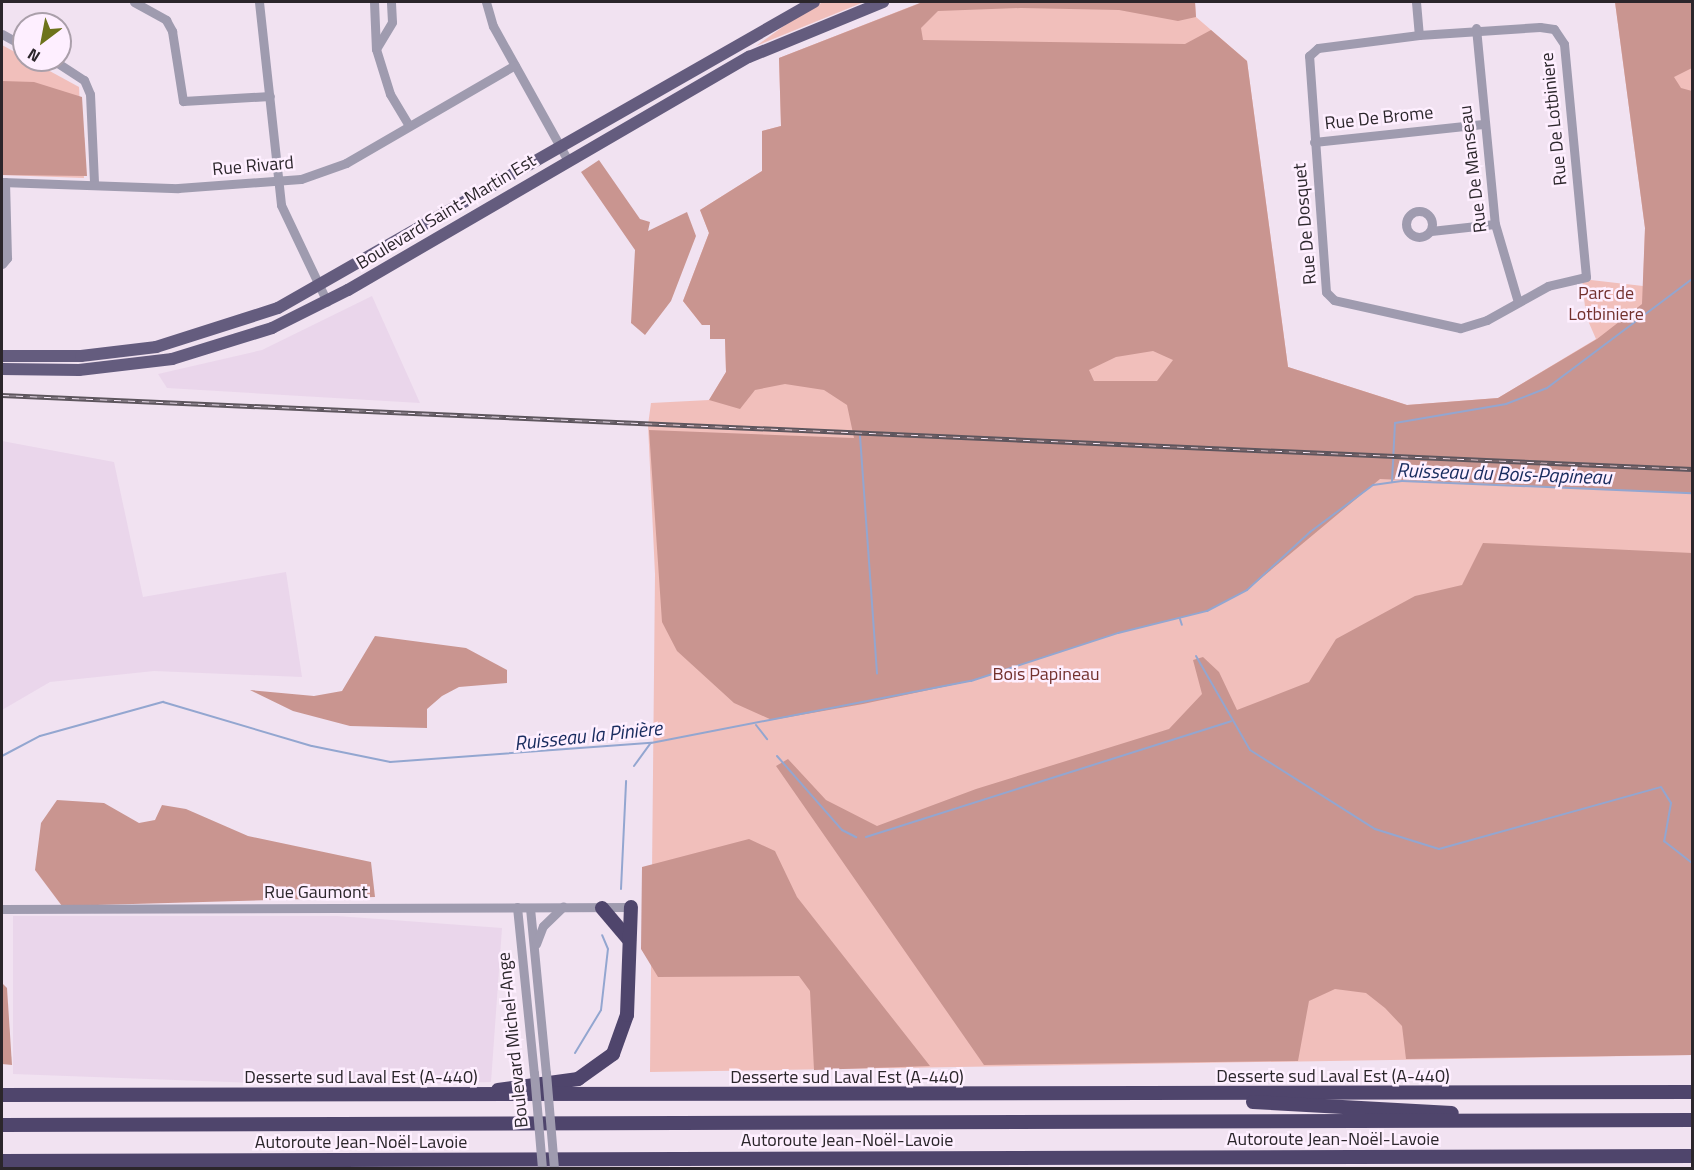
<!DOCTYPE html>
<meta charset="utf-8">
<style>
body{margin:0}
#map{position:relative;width:1694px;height:1170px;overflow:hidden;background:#f1e2f1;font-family:"Titillium Web",sans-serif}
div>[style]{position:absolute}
.built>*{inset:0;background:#ead6eb}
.green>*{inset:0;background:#f1bfbb}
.forest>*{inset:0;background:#c99590}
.stream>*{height:2px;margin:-1px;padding:0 1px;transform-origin:1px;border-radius:1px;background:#93a6d0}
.minor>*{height:9px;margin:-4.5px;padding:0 4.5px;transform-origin:4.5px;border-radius:4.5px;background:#9f9baf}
.minor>.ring{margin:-4.5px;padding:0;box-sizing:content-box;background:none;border:9px solid #9f9baf;border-radius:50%}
.major>*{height:12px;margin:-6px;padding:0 6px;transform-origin:6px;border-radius:6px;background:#645c7e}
.highway>*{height:14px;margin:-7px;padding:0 7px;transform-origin:7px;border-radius:7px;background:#4f456c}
.rail>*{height:4.5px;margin-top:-2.25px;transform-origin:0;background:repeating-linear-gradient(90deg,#feefff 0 7px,#5d555d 0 14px);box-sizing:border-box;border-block:2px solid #5d555d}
.minor-bridge>*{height:9px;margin:-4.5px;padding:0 4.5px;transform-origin:4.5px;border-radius:4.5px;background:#9f9baf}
span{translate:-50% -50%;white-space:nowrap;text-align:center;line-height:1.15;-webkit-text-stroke:5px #feefff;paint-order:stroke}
.street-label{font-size:18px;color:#2b262b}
.park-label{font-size:18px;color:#73312e}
.water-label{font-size:20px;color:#1a2d60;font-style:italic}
.frame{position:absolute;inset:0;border:3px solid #2b262b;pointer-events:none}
.north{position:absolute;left:12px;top:12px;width:60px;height:60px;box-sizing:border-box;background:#feefff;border:2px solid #aa9faa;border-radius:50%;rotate:212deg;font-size:16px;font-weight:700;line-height:24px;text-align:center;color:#2b262b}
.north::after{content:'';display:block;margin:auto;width:21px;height:27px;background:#6d731b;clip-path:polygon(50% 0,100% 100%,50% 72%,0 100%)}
</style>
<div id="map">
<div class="built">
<div style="clip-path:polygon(372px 296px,420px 403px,167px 388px,158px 374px,262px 350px)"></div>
<div style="clip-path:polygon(2px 441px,114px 462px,143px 597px,286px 572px,302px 677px,154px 671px,50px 682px,2px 710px)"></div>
<div style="clip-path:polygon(13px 916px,337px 916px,502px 928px,491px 1082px,336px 1086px,13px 1074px)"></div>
</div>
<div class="green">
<div style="clip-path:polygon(823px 2px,864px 2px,756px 46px,795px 18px)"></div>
<div style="clip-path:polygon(922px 2px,1195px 2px,1196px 17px,1247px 61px,1288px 367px,1407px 405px,1498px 398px,1596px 339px,1586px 316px,1582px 279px,1643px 286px,1645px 228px,1615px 2px,1692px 2px,1692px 1055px,650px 1072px,655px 574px,648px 425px,651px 403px,709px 400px,726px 372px,725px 339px,710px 339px,710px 325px,702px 325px,683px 301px,709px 233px,700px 210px,762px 171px,762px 131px,781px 126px,779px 58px)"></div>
<div style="clip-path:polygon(2px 45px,79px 87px,84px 178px,2px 175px)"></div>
</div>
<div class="forest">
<div style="clip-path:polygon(evenodd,923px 2px,1195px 2px,1196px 17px,1178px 21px,1119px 10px,1021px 8px,938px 11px,921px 28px,923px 40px,1185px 44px,1211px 30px,1247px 61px,1288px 367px,1407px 405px,1498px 398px,1597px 339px,1642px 304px,1645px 228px,1615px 2px,1692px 2px,1692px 68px,1674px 77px,1681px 88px,1692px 91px,1692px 493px,1380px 479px,1247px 590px,1207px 611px,1118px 633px,971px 681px,863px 704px,772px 720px,734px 703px,677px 651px,662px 622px,649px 430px,854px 438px,847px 405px,824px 390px,785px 384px,755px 390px,740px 409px,709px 400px,726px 372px,725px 339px,710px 339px,710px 325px,702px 325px,683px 301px,709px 233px,700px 210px,762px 171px,762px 131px,781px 126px,779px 58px,923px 2px,1153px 351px,1173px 360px,1157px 381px,1094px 381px,1089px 370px,1116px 357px,1153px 351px)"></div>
<div style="clip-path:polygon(2px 81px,34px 82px,82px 97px,87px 176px,2px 175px)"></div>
<div style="clip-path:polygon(599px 160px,640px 219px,650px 222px,648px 231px,687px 212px,696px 236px,671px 301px,645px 335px,631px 323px,635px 250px,581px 172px)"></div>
<div style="clip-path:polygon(1483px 543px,1692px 553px,1692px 1055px,1406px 1059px,1402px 1026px,1385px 1008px,1366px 993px,1335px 989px,1309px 1001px,1298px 1061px,984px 1065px,776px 766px,788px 759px,826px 800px,877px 826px,976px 789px,1169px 729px,1202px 694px,1193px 660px,1203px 657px,1219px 672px,1237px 710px,1309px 682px,1336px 639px,1415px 596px,1462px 585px)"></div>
<div style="clip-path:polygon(375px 636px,466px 648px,507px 670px,507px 683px,459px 687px,442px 696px,427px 709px,427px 728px,350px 726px,293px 711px,250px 690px,314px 696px,342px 691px)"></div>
<div style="clip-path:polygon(57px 800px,104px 803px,139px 823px,155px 820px,162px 805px,186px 809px,248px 836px,371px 862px,375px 897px,62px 906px,35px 870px,41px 823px)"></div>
<div style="clip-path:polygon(749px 839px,775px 851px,797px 897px,930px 1066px,814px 1070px,810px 991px,799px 976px,658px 977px,641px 949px,642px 867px)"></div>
<div style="clip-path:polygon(2px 983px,7px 988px,12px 1065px,2px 1064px)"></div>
</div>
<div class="stream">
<div style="left:860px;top:436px;width:238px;rotate:85.9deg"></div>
<div style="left:1392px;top:482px;width:59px;rotate:-87.1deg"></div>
<div style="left:1395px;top:423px;width:113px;rotate:-9.7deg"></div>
<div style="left:1506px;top:404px;width:44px;rotate:-21.3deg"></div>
<div style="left:1547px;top:388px;width:181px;rotate:-36.9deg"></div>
<div style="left:1180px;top:619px;width:6px;rotate:72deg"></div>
<div style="left:1196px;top:656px;width:108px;rotate:60.1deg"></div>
<div style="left:1250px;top:750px;width:148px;rotate:32.3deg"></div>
<div style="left:1375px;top:829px;width:67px;rotate:17.4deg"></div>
<div style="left:1439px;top:849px;width:230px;rotate:-15.6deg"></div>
<div style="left:1661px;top:787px;width:19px;rotate:58deg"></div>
<div style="left:1671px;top:803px;width:39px;rotate:100deg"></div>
<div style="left:1664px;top:841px;width:36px;rotate:38deg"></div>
<div style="left:756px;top:725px;width:18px;rotate:52deg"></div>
<div style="left:2px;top:756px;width:43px;rotate:-27.8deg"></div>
<div style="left:40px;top:736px;width:128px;rotate:-15.5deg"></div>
<div style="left:163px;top:702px;width:155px;rotate:16.5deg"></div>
<div style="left:312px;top:746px;width:80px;rotate:11.6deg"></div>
<div style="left:390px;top:762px;width:262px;rotate:-4.2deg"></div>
<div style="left:651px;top:743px;width:326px;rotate:-11deg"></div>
<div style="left:971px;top:681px;width:155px;rotate:-18.1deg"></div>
<div style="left:1118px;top:633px;width:92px;rotate:-13.9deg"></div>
<div style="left:1207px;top:611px;width:45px;rotate:-27.7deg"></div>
<div style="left:1247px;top:590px;width:86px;rotate:-42.6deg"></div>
<div style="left:1310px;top:532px;width:79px;rotate:-36.7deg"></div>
<div style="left:1373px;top:485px;width:29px;rotate:-8deg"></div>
<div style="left:1402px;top:481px;width:290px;rotate:2.4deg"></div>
<div style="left:777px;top:756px;width:98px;rotate:48.7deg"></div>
<div style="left:842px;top:830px;width:16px;rotate:27deg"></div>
<div style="left:634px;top:766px;width:27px;rotate:-54deg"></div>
<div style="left:866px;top:837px;width:383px;rotate:-17.6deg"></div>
<div style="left:621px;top:889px;width:108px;rotate:-87.3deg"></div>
<div style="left:575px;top:1053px;width:50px;rotate:-58.8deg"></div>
<div style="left:601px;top:1010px;width:61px;rotate:-83.5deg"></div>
<div style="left:608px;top:949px;width:15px;rotate:-113deg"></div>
</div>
<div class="minor">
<div style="left:134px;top:2px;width:37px;rotate:29deg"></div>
<div style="left:166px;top:20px;width:13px;rotate:61deg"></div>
<div style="left:172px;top:31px;width:71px;rotate:81.1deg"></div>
<div style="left:183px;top:101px;width:87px;rotate:-3.3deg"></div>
<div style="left:259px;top:2px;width:204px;rotate:83.8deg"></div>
<div style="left:281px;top:205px;width:107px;rotate:64.6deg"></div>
<div style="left:374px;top:2px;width:47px;rotate:87.6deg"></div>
<div style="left:376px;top:49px;width:47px;rotate:72.7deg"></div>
<div style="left:390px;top:94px;width:37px;rotate:59deg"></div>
<div style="left:486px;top:2px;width:25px;rotate:74deg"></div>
<div style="left:493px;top:26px;width:154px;rotate:60.9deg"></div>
<div style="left:1416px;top:2px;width:33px;rotate:85deg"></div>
<div style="left:1540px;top:27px;width:14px;rotate:8deg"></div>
<div style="left:1554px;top:29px;width:18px;rotate:56deg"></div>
<div style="left:1564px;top:44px;width:234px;rotate:84.6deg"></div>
<div style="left:1586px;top:277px;width:39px;rotate:167deg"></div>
<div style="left:1548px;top:286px;width:70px;rotate:150.9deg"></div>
<div style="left:1487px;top:320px;width:28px;rotate:163deg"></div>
<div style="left:1460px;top:328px;width:129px;rotate:-167.5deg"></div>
<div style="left:1334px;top:300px;width:11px;rotate:-135deg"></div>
<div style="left:1326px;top:292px;width:237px;rotate:-94.1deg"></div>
<div style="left:1309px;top:56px;width:12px;rotate:-42deg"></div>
<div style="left:1318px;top:48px;width:102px;rotate:-7.3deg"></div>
<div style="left:1419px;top:35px;width:121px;rotate:-3.8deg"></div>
<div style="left:1476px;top:28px;width:197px;rotate:84.5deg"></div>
<div style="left:1495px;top:224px;width:81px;rotate:73.6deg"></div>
<div style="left:2px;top:34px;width:25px;rotate:29deg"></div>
<div style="left:376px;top:49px;width:31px;rotate:-59deg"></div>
<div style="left:392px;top:22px;width:20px;rotate:-93deg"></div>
<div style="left:53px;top:60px;width:37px;rotate:33deg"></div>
<div style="left:84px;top:80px;width:15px;rotate:67deg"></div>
<div style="left:90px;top:94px;width:89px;rotate:87.4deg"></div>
<div style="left:1314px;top:142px;width:170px;rotate:-6.1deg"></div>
<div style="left:2px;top:182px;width:176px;rotate:2deg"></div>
<div style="left:178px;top:188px;width:123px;rotate:-4.2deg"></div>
<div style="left:301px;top:179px;width:48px;rotate:-19.6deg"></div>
<div style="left:346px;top:163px;width:195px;rotate:-30.1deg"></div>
<div class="ring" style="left:1406px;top:211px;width:17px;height:17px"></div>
<div style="left:1431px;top:231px;width:64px;rotate:-6.2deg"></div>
<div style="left:2px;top:264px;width:8px;rotate:-50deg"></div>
<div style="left:7px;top:258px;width:76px;rotate:-91.5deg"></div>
<div style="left:517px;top:907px;width:167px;rotate:84.2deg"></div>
<div style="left:530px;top:908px;width:166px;rotate:84.5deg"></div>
<div style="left:2px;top:909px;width:629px;rotate:-0.18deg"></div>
<div style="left:536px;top:944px;width:19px;rotate:-69deg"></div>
<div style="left:543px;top:926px;width:28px;rotate:-44deg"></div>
</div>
<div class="major">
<div style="left:2px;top:356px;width:79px"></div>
<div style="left:81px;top:356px;width:76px;rotate:-6.8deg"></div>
<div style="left:156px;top:347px;width:128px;rotate:-17.7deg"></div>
<div style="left:278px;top:308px;width:617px;rotate:-29.72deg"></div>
<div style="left:2px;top:369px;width:77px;rotate:0.7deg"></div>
<div style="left:79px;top:370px;width:94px;rotate:-6.7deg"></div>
<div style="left:172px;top:359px;width:105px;rotate:-17.2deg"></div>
<div style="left:272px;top:328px;width:85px;rotate:-26.6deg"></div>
<div style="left:348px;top:290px;width:464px;rotate:-30.2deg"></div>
<div style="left:749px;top:57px;width:145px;rotate:-22.3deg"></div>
</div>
<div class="highway">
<div style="left:602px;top:908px;width:42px;rotate:49.8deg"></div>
<div style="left:498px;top:1090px;width:81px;rotate:-7.8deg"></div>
<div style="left:578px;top:1079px;width:43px;rotate:-35.5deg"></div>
<div style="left:613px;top:1054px;width:41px;rotate:-70.3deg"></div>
<div style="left:627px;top:1015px;width:108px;rotate:-87.9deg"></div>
<div style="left:2px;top:1095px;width:1690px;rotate:-0.1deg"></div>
<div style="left:1253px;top:1102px;width:199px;rotate:3.2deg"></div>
<div style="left:2px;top:1125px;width:1690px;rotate:-0.17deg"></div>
<div style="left:2px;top:1161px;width:1690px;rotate:-0.17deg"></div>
</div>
<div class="rail">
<div style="left:2px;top:395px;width:1692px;rotate:2.51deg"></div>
</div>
<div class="minor-bridge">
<div style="left:534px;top:1073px;width:95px;rotate:85.2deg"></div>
<div style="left:546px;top:1073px;width:95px;rotate:85.2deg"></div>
</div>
<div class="street-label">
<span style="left:1379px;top:118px;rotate:-6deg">Rue De Brome</span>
<span style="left:1554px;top:119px;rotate:-96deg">Rue De Lotbiniere</span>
<span style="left:253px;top:166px;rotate:-5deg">Rue Rivard</span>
<span style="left:1473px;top:169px;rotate:-97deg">Rue De Manseau</span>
<span style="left:446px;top:212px;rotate:-31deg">Boulevard Saint-Martin Est</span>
<span style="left:1305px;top:224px;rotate:-95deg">Rue De Dosquet</span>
<span style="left:316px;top:892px">Rue Gaumont</span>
<span style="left:513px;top:1040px;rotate:-96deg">Boulevard Michel-Ange</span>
<span style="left:1333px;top:1076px">Desserte sud Laval Est (A-440)</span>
<span style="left:361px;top:1077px">Desserte sud Laval Est (A-440)</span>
<span style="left:847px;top:1077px">Desserte sud Laval Est (A-440)</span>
<span style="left:1333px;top:1139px">Autoroute Jean-Noël-Lavoie</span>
<span style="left:847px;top:1140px">Autoroute Jean-Noël-Lavoie</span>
<span style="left:361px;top:1142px">Autoroute Jean-Noël-Lavoie</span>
</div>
<div class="park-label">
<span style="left:1606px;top:304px">Parc de<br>Lotbiniere</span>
<span style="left:1046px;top:674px">Bois Papineau</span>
</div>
<div class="water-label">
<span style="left:1504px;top:473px;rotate:2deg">Ruisseau du Bois-Papineau</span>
<span style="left:588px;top:735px;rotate:-6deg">Ruisseau la Pinière</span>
</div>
<div class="frame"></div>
<div class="north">N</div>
</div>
